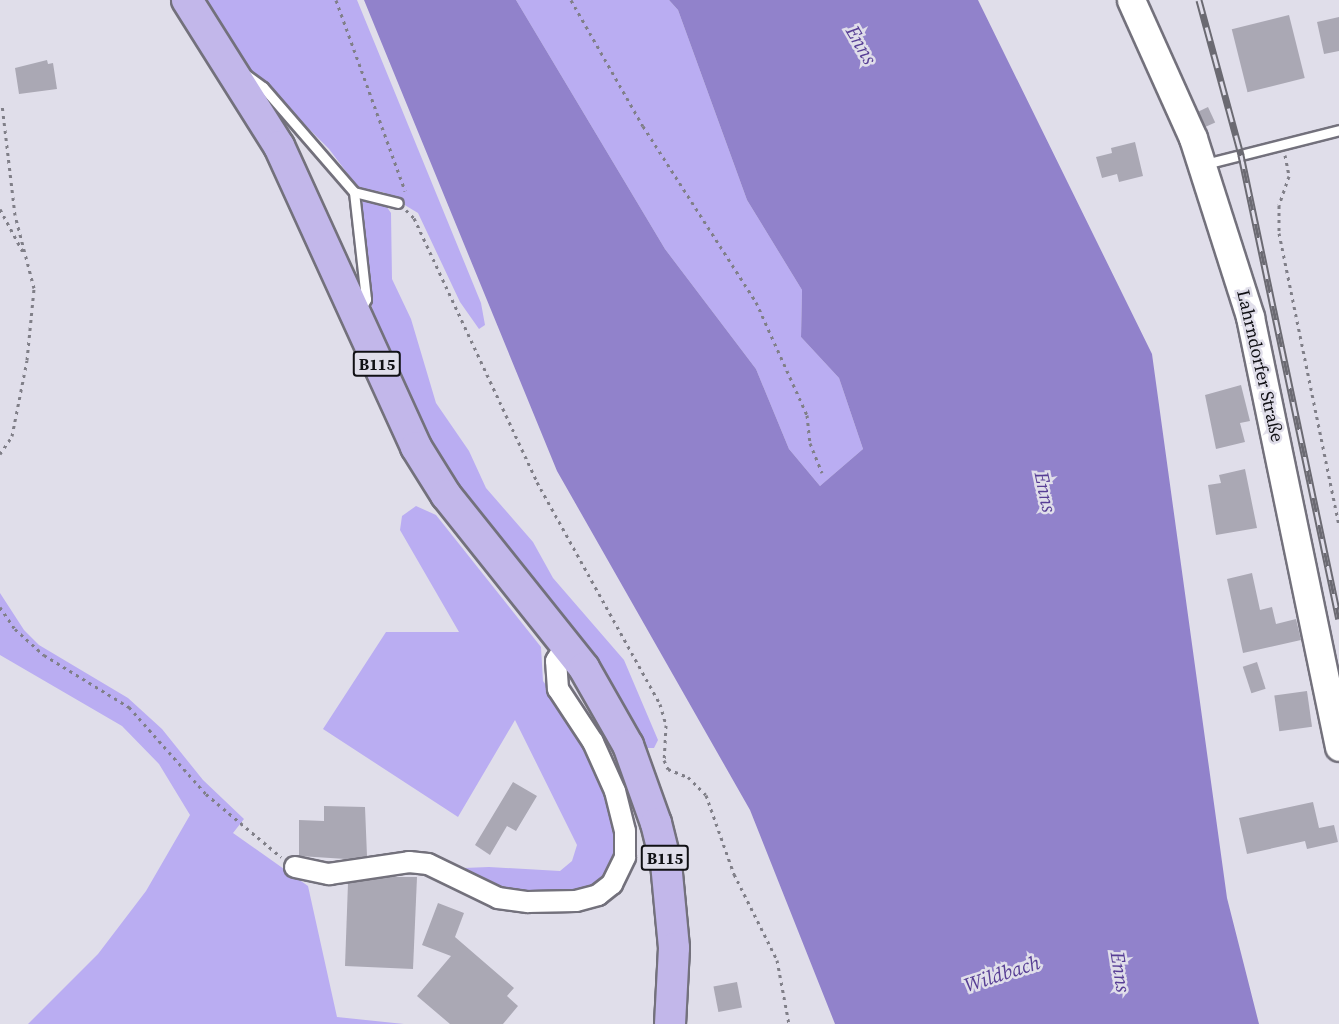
<!DOCTYPE html>
<meta charset="utf-8">
<style>
body{margin:0}
#map{position:relative;width:1339px;height:1024px;overflow:hidden;background:#e0deea;font-family:"Source Serif 4",serif}
div>[style]{position:absolute}
.green>*{inset:0;background:#baadf2}
.water>*{inset:0;background:#9182cb}
.building>*{inset:0;background:#aaa8b4;transform-origin:0 0}
.path>*{height:3px;margin-top:-1.5px;transform-origin:0;background:repeating-linear-gradient(90deg,#807f88 0 3px,transparent 0 7.5px)}
.roads{filter:drop-shadow(2px 0 #73717c) drop-shadow(-2px 0 #73717c) drop-shadow(0 2px #73717c) drop-shadow(0 -2px #73717c)}
.lane>*{height:9px;margin:-4.5px;padding:0 4.5px;transform-origin:4.5px;border-radius:4.5px;background:#fff}
.street>*{height:20px;margin:-10px;padding:0 10px;transform-origin:10px;border-radius:10px;background:#fff}
.secondary>*{height:27px;margin:-13.5px;padding:0 13.5px;transform-origin:13.5px;border-radius:13.5px;background:#fff}
.primary>*{height:30px;margin:-15px;padding:0 15px;transform-origin:15px;border-radius:15px;background:#c2b7ea}
.rail>*{height:7px;margin-top:-3.5px;transform-origin:0;background:repeating-linear-gradient(90deg,#e0deea 0 14px,#6b6a72 0 28px);box-sizing:border-box;border-block:2px solid #6b6a72}
span{translate:-50% -50%;white-space:nowrap;text-align:center;line-height:1.15;-webkit-text-stroke:5px #e0deea;paint-order:stroke}
.shield-label span{padding:2px 4px;background:#e0deea;border:2px solid;border-radius:4px;-webkit-text-stroke-width:0}
.shield-label{font-size:16px;color:#101014;font-weight:700}
.street-label{font-size:18px;color:#101014}
.water-label{font-size:20px;color:#573e95;font-style:italic}
</style>
<div id="map">
<div class="green">
<div style="clip-path:polygon(200px 0,357px 0,481px 303px,485px 325px,479px 329px,460px 302px,418px 213px,383px 192px,360px 190px,329px 149px,241px 61px)"></div>
<div style="clip-path:polygon(516px 0,669px 0,678px 10px,747px 200px,802px 290px,801px 337px,839px 378px,863px 449px,820px 486px,789px 449px,756px 369px,665px 249px)"></div>
<div style="clip-path:polygon(362px 199px,382px 200px,391px 213px,392px 279px,411px 319px,436px 403px,469px 451px,486px 488px,533px 542px,553px 578px,624px 660px,658px 740px,654px 748px,644px 748px,441px 466px,379px 336px,371px 303px)"></div>
<div style="clip-path:polygon(416px 506px,436px 515px,541px 647px,543px 681px,578px 729px,616px 814px,619px 867px,589px 892px,516px 898px,461px 871px,464px 868px,489px 867px,560px 871px,572px 861px,577px 845px,515px 720px,458px 817px,323px 729px,386px 632px,459px 632px,400px 530px,402px 516px)"></div>
<div style="clip-path:polygon(0 593px,24px 630px,39px 645px,128px 698px,162px 729px,203px 780px,244px 819px,233px 833px,308px 886px,337px 1017px,404px 1024px,28px 1024px,98px 954px,146px 891px,190px 815px,159px 764px,122px 726px,0 655px)"></div>
</div>
<div class="water">
<div style="clip-path:polygon(364px 0,516px 0,665px 249px,756px 369px,789px 449px,820px 486px,863px 449px,839px 378px,801px 337px,802px 290px,747px 200px,678px 10px,669px 0,978px 0,1152px 354px,1227px 898px,1259px 1024px,835px 1024px,750px 810px,557px 471px)"></div>
</div>
<div class="building">
<div style="left:1289px;top:15px;width:65px;height:59px;rotate:76deg"></div>
<div style="clip-path:polygon(1339px 17px,1339px 51px,1324px 54px,1317px 22px)"></div>
<div style="clip-path:polygon(47px 60px,48px 64px,53px 63px,57px 89px,19px 94px,15px 68px)"></div>
<div style="left:1208px;top:107px;width:17px;height:11px;rotate:65deg"></div>
<div style="clip-path:polygon(1135px 142px,1143px 176px,1119px 182px,1117px 174px,1102px 178px,1096px 157px,1112px 153px,1111px 148px)"></div>
<div style="clip-path:polygon(1241px 385px,1250px 421px,1240px 423px,1245px 442px,1216px 449px,1205px 395px)"></div>
<div style="clip-path:polygon(1245px 469px,1257px 528px,1216px 535px,1208px 485px,1221px 483px,1219px 475px)"></div>
<div style="clip-path:polygon(1252px 573px,1260px 610px,1272px 607px,1276px 624px,1296px 619px,1301px 640px,1243px 653px,1227px 579px)"></div>
<div style="left:1257px;top:662px;width:28px;height:15px;rotate:72deg"></div>
<div style="left:1307px;top:691px;width:36px;height:33px;rotate:82deg"></div>
<div style="clip-path:polygon(513px 782px,537px 796px,516px 831px,507px 826px,490px 855px,475px 845px)"></div>
<div style="clip-path:polygon(1313px 802px,1319px 828px,1334px 825px,1338px 842px,1307px 849px,1305px 841px,1247px 854px,1239px 818px)"></div>
<div style="clip-path:polygon(324px 806px,365px 807px,367px 856px,346px 859px,299px 856px,299px 820px,324px 821px)"></div>
<div style="clip-path:polygon(388px 877px,417px 877px,413px 969px,345px 966px,348px 883px)"></div>
<div style="clip-path:polygon(438px 903px,464px 913px,455px 937px,514px 988px,507px 996px,518px 1006px,503px 1024px,450px 1024px,417px 996px,451px 956px,422px 945px)"></div>
<div style="left:737px;top:982px;width:26px;height:24px;rotate:79deg"></div>
</div>
<div class="path">
<div style="left:336px;top:0;width:203px;rotate:70.1deg"></div>
<div style="left:571px;top:0;width:145px;rotate:60.3deg"></div>
<div style="left:643px;top:126px;width:209px;rotate:57.3deg"></div>
<div style="left:756px;top:302px;width:124px;rotate:65.7deg"></div>
<div style="left:807px;top:415px;width:28px;rotate:84deg"></div>
<div style="left:810px;top:443px;width:32px;rotate:68deg"></div>
<div style="left:1285px;top:155px;width:21px;rotate:79deg"></div>
<div style="left:1289px;top:176px;width:31px;rotate:109deg"></div>
<div style="left:1279px;top:205px;width:28px;rotate:90deg"></div>
<div style="left:1279px;top:233px;width:299px;rotate:78.4deg"></div>
<div style="left:0;top:209px;width:51px;rotate:61.9deg"></div>
<div style="left:406px;top:210px;width:11px;rotate:45deg"></div>
<div style="left:414px;top:218px;width:291px;rotate:65deg"></div>
<div style="left:537px;top:482px;width:254px;rotate:61deg"></div>
<div style="left:660px;top:704px;width:22px;rotate:74deg"></div>
<div style="left:666px;top:725px;width:35px;rotate:93deg"></div>
<div style="left:664px;top:760px;width:10px;rotate:66deg"></div>
<div style="left:668px;top:769px;width:22px;rotate:22deg"></div>
<div style="left:688px;top:777px;width:25px;rotate:45deg"></div>
<div style="left:706px;top:795px;width:84px;rotate:70.5deg"></div>
<div style="left:734px;top:874px;width:96px;rotate:63.4deg"></div>
<div style="left:777px;top:960px;width:65px;rotate:79.4deg"></div>
<div style="left:0;top:454px;width:22px;rotate:-56deg"></div>
<div style="left:12px;top:436px;width:77px;rotate:-78.8deg"></div>
<div style="left:27px;top:360px;width:72px;rotate:-84.4deg"></div>
<div style="left:34px;top:288px;width:75px;rotate:-104.6deg"></div>
<div style="left:15px;top:215px;width:112px;rotate:-96.7deg"></div>
<div style="left:0;top:607px;width:27px;rotate:56deg"></div>
<div style="left:15px;top:629px;width:39px;rotate:42deg"></div>
<div style="left:44px;top:655px;width:100px;rotate:31.5deg"></div>
<div style="left:129px;top:707px;width:116px;rotate:48.5deg"></div>
<div style="left:206px;top:794px;width:98px;rotate:40deg"></div>
</div>
<div class="roads">
<div class="lane">
<div style="left:245px;top:74px;width:22px;rotate:36deg"></div>
<div style="left:263px;top:87px;width:139px;rotate:49.1deg"></div>
<div style="left:354px;top:192px;width:108px;rotate:83.6deg"></div>
<div style="left:366px;top:299px;width:13px;rotate:117deg"></div>
<div style="left:1205px;top:164px;width:138px;rotate:-14.2deg"></div>
<div style="left:354px;top:192px;width:45px;rotate:14deg"></div>
</div>
<div class="street">
<div style="left:295px;top:867px;width:35px;rotate:12deg"></div>
<div style="left:329px;top:874px;width:81px;rotate:-8.5deg"></div>
<div style="left:409px;top:862px;width:19px;rotate:6deg"></div>
<div style="left:428px;top:864px;width:78px;rotate:25.9deg"></div>
<div style="left:498px;top:898px;width:30px;rotate:8deg"></div>
<div style="left:528px;top:902px;width:48px;rotate:-1.2deg"></div>
<div style="left:576px;top:901px;width:23px;rotate:-15deg"></div>
<div style="left:598px;top:895px;width:18px;rotate:-38deg"></div>
<div style="left:612px;top:884px;width:30px;rotate:-64deg"></div>
<div style="left:625px;top:857px;width:26px;rotate:-90deg"></div>
<div style="left:625px;top:831px;width:41px;rotate:-104deg"></div>
<div style="left:615px;top:791px;width:54px;rotate:-114.2deg"></div>
<div style="left:593px;top:742px;width:64px;rotate:-123.4deg"></div>
<div style="left:558px;top:689px;width:28px;rotate:-94deg"></div>
<div style="left:556px;top:661px;width:19px;rotate:-58deg"></div>
</div>
<div class="secondary">
<div style="left:1131px;top:0;width:151px;rotate:65.8deg"></div>
<div style="left:1193px;top:138px;width:188px;rotate:72.3deg"></div>
<div style="left:1250px;top:317px;width:439px;rotate:78.3deg"></div>
</div>
<div class="primary">
<div style="left:187px;top:0;width:173px;rotate:57.8deg"></div>
<div style="left:279px;top:146px;width:331px;rotate:65.5deg"></div>
<div style="left:416px;top:447px;width:57px;rotate:58deg"></div>
<div style="left:446px;top:495px;width:221px;rotate:51.4deg"></div>
<div style="left:584px;top:668px;width:89px;rotate:60.3deg"></div>
<div style="left:628px;top:745px;width:83px;rotate:70.3deg"></div>
<div style="left:656px;top:823px;width:41px;rotate:76deg"></div>
<div style="left:666px;top:863px;width:85px;rotate:84.6deg"></div>
<div style="left:674px;top:948px;width:76px;rotate:93deg"></div>
</div>
</div>
<div class="rail">
<div style="left:1199px;top:0;width:161px;rotate:74.8deg"></div>
<div style="left:1241px;top:155px;width:474px;rotate:78.1deg"></div>
</div>
<div class="shield-label">
<span style="left:377px;top:364px">B115</span>
<span style="left:665px;top:858px">B115</span>
</div>
<div class="street-label">
<span style="left:1260px;top:366px;rotate:77deg">Lahrndorfer Straße</span>
</div>
<div class="water-label">
<span style="left:861px;top:45px;rotate:60deg">Enns</span>
<span style="left:1045px;top:492px;rotate:78deg">Enns</span>
<span style="left:1120px;top:972px;rotate:81deg">Enns</span>
<span style="left:1002px;top:974px;rotate:-18deg">Wildbach</span>
</div>
</div>
